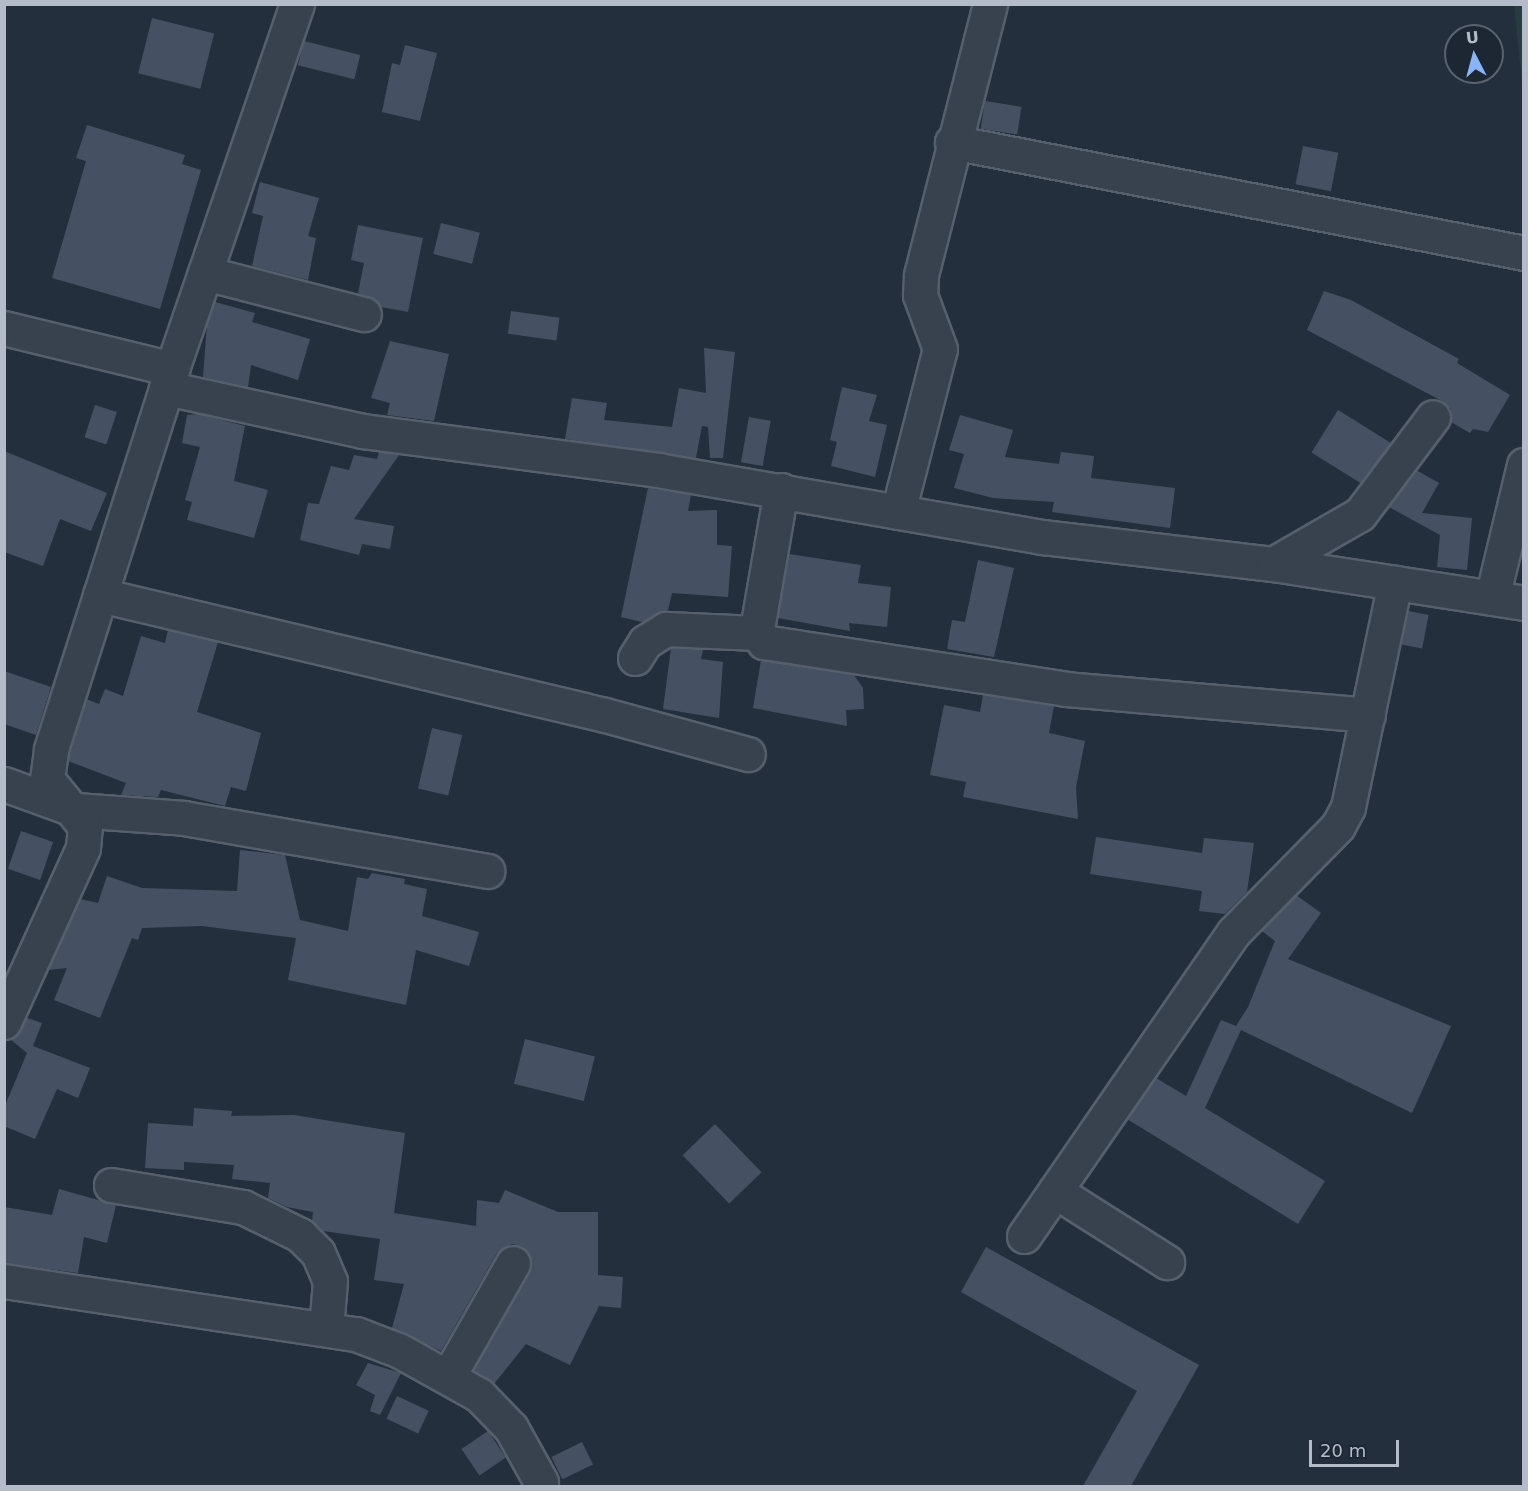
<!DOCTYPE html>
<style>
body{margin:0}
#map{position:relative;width:1528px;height:1491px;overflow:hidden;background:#242f3e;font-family:"DejaVu Sans",sans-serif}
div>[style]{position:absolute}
.green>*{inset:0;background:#263c3f}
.building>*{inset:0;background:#455162;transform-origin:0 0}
.roads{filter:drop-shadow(2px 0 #565f6c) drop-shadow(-2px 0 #565f6c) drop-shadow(0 2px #565f6c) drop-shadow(0 -2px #565f6c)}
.minor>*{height:33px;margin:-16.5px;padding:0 16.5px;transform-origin:16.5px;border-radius:16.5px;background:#38414e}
span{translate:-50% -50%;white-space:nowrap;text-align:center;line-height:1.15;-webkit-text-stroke:6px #1d2633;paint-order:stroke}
.frame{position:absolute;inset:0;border:6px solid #b4bcc9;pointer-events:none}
.north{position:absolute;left:1444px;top:24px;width:60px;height:60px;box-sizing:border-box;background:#1d2633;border:2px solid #59626f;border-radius:50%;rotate:354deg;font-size:16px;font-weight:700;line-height:24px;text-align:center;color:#b4bcc9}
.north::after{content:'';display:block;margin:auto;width:21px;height:27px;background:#8ab4f8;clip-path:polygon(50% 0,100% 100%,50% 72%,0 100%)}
.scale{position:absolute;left:1309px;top:1440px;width:90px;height:27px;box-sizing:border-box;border:3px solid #b4bcc9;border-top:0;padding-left:8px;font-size:18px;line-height:21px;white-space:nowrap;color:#b4bcc9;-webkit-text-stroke:4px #1d2633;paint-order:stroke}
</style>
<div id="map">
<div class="green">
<div style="clip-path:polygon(1514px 5px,1523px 5px,1523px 93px)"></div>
</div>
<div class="building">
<div style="left:152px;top:18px;width:64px;height:57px;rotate:14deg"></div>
<div style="left:304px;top:41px;width:58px;height:25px;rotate:14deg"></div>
<div style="clip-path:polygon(405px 45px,437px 53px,420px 121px,382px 112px,392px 63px,400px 65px)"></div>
<div style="left:985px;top:101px;width:37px;height:28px;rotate:9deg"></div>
<div style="clip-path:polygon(87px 125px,185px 155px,182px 164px,201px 170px,160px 309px,52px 278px,86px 161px,76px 158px)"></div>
<div style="left:1303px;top:146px;width:36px;height:39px;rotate:11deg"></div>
<div style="clip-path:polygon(260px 182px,319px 198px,308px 236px,316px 238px,308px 280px,252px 266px,263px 216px,252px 213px)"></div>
<div style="left:441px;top:223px;width:40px;height:32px;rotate:14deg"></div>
<div style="clip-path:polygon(358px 225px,423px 238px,408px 312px,381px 307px,358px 293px,364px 263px,351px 260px)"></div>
<div style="clip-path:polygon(1324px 291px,1351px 300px,1459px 359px,1457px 363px,1510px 395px,1488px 432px,1473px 429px,1470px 433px,1451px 422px,1451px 409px,1444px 402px,1307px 330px)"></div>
<div style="clip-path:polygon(215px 302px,255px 313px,252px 322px,310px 339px,298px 380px,251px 365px,248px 387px,203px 377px,207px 324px)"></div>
<div style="left:511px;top:311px;width:49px;height:23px;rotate:8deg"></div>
<div style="clip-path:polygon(390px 341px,449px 354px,434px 421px,387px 415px,390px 403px,371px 398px)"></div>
<div style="clip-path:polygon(704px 348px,735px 352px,723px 458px,710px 458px,708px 427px,702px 426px,696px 458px,565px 439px,572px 398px,607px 403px,604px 420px,672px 427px,679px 388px,706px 393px)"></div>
<div style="clip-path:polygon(842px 387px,877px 395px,869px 421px,887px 425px,875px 477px,831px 466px,837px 442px,830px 440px)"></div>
<div style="left:95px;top:405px;width:23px;height:34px;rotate:18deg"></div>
<div style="left:1338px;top:410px;width:62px;height:50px;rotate:32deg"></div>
<div style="clip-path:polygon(198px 414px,245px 426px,234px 481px,268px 490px,254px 538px,187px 520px,192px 502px,185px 500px,200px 447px,182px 443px,187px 415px)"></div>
<div style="clip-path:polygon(960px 415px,1013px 430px,1005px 457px,1059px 464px,1061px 452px,1094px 456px,1091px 478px,1175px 488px,1170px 528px,1052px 512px,1054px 502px,993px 498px,954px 488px,964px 454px,949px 450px)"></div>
<div style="left:749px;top:417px;width:22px;height:46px;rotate:10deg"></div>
<div style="clip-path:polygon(4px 451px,107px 493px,91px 531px,60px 519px,43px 566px,4px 552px)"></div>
<div style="clip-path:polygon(379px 452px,399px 455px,354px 519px,394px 526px,390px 549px,362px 544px,359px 555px,300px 540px,308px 503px,319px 504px,331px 466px,349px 470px,354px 455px,377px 459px)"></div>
<div style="clip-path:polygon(1416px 470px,1439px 483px,1422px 513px,1472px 518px,1467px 570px,1437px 567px,1440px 535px,1389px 507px)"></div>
<div style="clip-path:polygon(648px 488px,691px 495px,688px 511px,717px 510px,717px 545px,732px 546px,728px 597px,672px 593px,668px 610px,642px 622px,621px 617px)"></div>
<div style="clip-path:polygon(789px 554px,861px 565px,858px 583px,891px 587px,887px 627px,849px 623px,850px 631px,778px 618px)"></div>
<div style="clip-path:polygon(978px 560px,1014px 568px,994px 657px,947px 649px,952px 620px,965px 622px)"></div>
<div style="left:1408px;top:611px;width:21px;height:34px;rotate:11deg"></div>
<div style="clip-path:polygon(168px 630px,218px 642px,197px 712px,261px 733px,246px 791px,231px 787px,225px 806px,161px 790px,158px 797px,121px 795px,126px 783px,68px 761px,86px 699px,99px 704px,105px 689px,123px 696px,141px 636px,165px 643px)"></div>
<div style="clip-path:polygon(671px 648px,703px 649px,701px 659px,723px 662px,719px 718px,663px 709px)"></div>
<div style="clip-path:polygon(761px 660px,854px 675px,863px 688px,864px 709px,846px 710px,847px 726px,753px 708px)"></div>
<div style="clip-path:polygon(4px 671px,51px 687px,36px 735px,4px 724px)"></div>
<div style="clip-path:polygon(983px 695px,1054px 706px,1049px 733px,1085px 741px,1076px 787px,1078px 819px,963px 797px,966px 782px,930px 775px,944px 705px,980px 712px)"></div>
<div style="left:432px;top:728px;width:31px;height:62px;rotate:13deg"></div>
<div style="left:21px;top:831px;width:34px;height:40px;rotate:19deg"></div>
<div style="clip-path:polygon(1096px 837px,1202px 853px,1204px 838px,1254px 843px,1247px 892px,1225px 914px,1199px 911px,1202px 891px,1090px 874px)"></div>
<div style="clip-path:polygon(240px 850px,285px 855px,300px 920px,348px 931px,357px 877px,368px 879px,372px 873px,405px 879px,404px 884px,427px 889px,422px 916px,479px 932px,469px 966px,416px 950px,406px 1005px,288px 980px,296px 938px,202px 926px,142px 928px,138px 940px,132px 938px,100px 1018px,54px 1000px,67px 968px,48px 970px,80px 899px,98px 903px,107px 876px,142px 888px,237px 891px)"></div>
<div style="clip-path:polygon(1296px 895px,1321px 913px,1288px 959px,1451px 1026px,1412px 1113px,1241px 1030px,1205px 1108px,1325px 1181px,1298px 1224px,1127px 1119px,1156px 1078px,1186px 1096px,1221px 1020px,1236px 1026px,1248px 1007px,1275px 941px,1262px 931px)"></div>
<div style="clip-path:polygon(27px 1018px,42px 1023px,33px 1046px,90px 1068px,78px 1098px,57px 1089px,35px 1139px,4px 1126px,4px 1108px,27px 1053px,10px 1039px)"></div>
<div style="left:525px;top:1039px;width:72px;height:46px;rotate:14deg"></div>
<div style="clip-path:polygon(194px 1108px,232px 1111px,231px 1116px,294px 1115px,405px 1133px,394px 1213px,476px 1226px,477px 1200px,499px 1203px,505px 1190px,558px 1212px,598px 1212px,598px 1275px,623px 1277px,621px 1308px,599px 1306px,570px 1365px,526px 1344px,494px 1384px,473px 1370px,530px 1272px,532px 1262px,523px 1247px,512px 1244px,497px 1253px,441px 1351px,392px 1328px,404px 1284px,374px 1280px,380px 1239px,323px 1231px,312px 1221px,313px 1212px,287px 1207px,268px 1198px,270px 1183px,232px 1179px,234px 1165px,184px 1162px,184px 1170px,145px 1168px,148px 1123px,193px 1126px)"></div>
<div style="left:715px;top:1124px;width:67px;height:45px;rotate:46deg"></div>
<div style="clip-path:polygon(59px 1189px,116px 1205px,107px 1243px,84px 1237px,78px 1273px,4px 1263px,4px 1207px,52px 1215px)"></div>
<div style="clip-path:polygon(986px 1247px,1199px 1365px,1131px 1486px,1083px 1486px,1137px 1391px,961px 1292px)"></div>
<div style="clip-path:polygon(368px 1363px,401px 1373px,380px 1415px,370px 1411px,375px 1395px,356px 1385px)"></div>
<div style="left:397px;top:1396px;width:35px;height:25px;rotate:25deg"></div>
<div style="left:488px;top:1431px;width:32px;height:32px;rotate:56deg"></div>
<div style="left:582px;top:1442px;width:25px;height:34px;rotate:64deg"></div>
</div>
<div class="roads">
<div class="minor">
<div style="left:952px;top:142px;width:583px;rotate:10.98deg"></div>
<div style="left:205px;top:273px;width:164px;rotate:14.5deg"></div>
<div style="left:4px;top:328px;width:173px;rotate:13.7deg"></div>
<div style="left:166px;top:388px;width:202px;rotate:12.3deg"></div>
<div style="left:363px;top:431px;width:298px;rotate:7.5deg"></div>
<div style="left:658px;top:470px;width:391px;rotate:9.9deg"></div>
<div style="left:1043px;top:537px;width:232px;rotate:6.7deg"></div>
<div style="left:1273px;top:564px;width:254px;rotate:8.8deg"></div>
<div style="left:781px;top:490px;width:141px;rotate:99.8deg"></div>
<div style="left:757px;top:629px;width:15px;rotate:62deg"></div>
<div style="left:764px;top:642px;width:306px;rotate:8.8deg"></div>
<div style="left:1066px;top:689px;width:303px;rotate:4.9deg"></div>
<div style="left:898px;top:512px;width:168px;rotate:-75.6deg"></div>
<div style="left:940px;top:349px;width:58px;rotate:-110.3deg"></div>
<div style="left:920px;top:295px;width:20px;rotate:-87deg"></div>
<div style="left:921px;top:275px;width:280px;rotate:-75.7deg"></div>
<div style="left:1273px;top:564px;width:100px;rotate:-29.9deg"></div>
<div style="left:1360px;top:514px;width:121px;rotate:-53deg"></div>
<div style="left:100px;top:595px;width:519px;rotate:13.37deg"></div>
<div style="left:605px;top:715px;width:148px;rotate:15.3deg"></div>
<div style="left:1492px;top:598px;width:137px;rotate:-76.5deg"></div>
<div style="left:635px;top:658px;width:19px;rotate:-58deg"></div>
<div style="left:645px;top:642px;width:25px;rotate:-32deg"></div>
<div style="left:666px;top:629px;width:91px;rotate:2.5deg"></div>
<div style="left:4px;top:784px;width:77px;rotate:19.9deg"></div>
<div style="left:76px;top:810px;width:108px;rotate:4.2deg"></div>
<div style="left:184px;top:818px;width:308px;rotate:9.9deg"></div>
<div style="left:4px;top:1022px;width:191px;rotate:-65.6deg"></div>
<div style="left:83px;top:848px;width:22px;rotate:-85deg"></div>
<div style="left:85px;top:826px;width:60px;rotate:-129deg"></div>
<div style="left:47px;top:779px;width:30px;rotate:-82deg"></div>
<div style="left:51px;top:749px;width:399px;rotate:-72.3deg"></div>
<div style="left:172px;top:369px;width:386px;rotate:-71.1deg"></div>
<div style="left:111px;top:1185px;width:134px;rotate:9.5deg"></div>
<div style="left:243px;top:1207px;width:64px;rotate:26.2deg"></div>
<div style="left:300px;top:1235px;width:25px;rotate:45deg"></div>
<div style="left:318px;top:1253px;width:30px;rotate:67deg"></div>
<div style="left:330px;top:1281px;width:48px;rotate:94.8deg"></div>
<div style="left:1055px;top:1191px;width:133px;rotate:32.4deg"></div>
<div style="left:1024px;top:1236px;width:369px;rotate:-55.4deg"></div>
<div style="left:1234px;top:932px;width:148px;rotate:-45.5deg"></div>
<div style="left:1338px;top:826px;width:21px;rotate:-62deg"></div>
<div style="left:1348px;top:807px;width:229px;rotate:-78.2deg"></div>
<div style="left:4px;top:1281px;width:356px;rotate:8.6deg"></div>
<div style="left:356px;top:1334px;width:47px;rotate:21.1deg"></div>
<div style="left:400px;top:1351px;width:90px;rotate:29.1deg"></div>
<div style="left:479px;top:1395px;width:46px;rotate:45.9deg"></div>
<div style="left:511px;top:1428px;width:62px;rotate:60.9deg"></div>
<div style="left:448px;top:1377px;width:131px;rotate:-60.3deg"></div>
</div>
</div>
<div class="frame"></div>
<div class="north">U</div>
<div class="scale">20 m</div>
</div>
